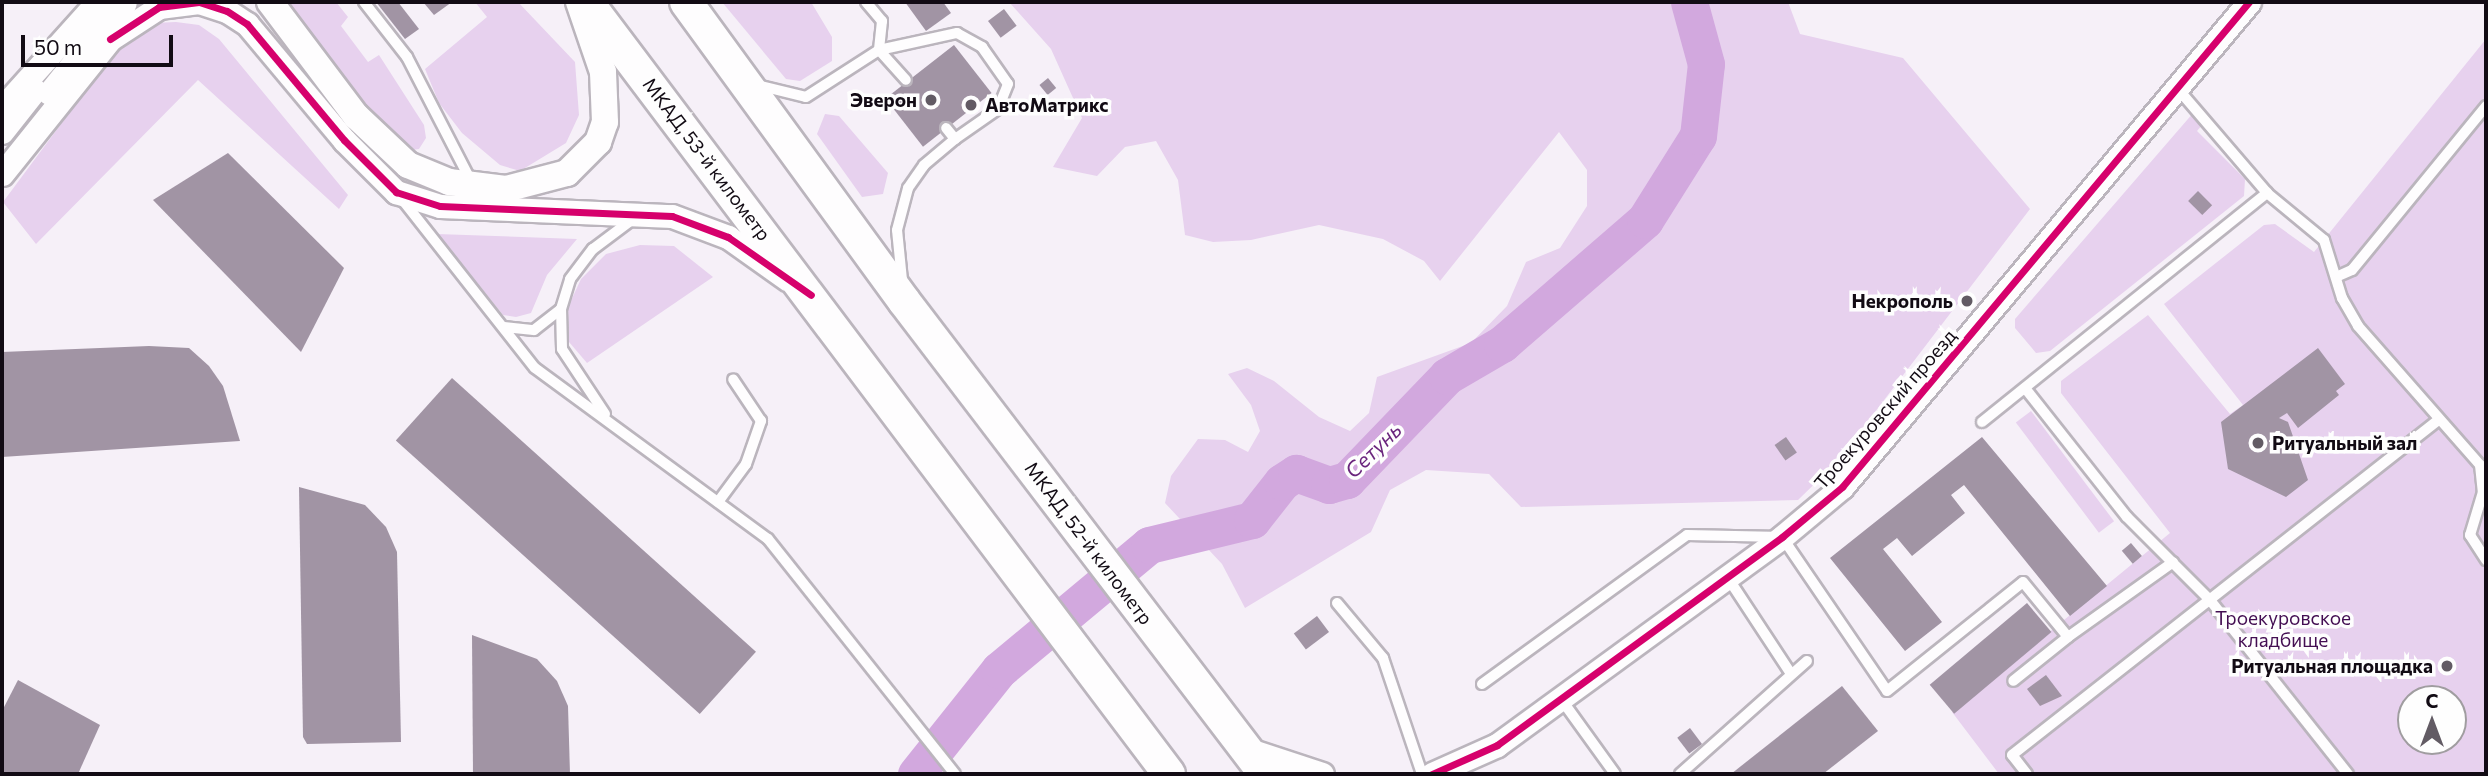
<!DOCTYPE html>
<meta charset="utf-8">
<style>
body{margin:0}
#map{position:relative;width:2488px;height:776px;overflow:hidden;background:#f6f0f8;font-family:Commissioner,sans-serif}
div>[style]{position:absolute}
.green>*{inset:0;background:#e7d1ee;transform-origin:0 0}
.river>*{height:37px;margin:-18.5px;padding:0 18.5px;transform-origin:18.5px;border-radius:18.5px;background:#d2a8de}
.building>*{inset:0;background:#a194a4;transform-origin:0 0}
.roads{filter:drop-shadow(2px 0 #bbb5bd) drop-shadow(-2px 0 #bbb5bd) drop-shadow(0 2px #bbb5bd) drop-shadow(0 -2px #bbb5bd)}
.service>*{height:10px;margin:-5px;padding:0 5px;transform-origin:5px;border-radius:5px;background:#fefdfe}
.tertiary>*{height:23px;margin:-11.5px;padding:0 11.5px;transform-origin:11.5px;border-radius:11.5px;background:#fefdfe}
.secondary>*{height:26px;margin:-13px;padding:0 13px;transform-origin:13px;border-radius:13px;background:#fefdfe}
.trunk>*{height:32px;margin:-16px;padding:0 16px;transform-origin:16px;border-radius:16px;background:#fefdfe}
.cycleway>*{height:7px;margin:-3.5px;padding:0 3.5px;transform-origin:3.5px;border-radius:3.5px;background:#d6006c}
.dots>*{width:19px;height:19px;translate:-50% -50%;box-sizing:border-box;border:4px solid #fefefe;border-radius:50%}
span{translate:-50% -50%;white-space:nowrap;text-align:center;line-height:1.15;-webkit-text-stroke:7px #fefefe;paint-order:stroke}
.poi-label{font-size:19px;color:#120b14;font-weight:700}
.right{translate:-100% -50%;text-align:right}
.left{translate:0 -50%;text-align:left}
.street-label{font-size:19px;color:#120b14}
.park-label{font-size:19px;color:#430e52}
.water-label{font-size:21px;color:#6a257d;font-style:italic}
.frame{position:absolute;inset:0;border:4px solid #120b14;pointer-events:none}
.north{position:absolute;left:2397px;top:685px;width:70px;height:70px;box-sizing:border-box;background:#fefefe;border:2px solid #a09da0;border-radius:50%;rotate:0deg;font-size:19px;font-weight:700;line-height:28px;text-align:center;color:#120b14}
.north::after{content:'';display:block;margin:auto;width:24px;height:32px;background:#625b64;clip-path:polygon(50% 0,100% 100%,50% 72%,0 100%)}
.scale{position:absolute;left:21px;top:35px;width:152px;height:32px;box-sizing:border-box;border:4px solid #120b14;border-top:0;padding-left:9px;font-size:21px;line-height:24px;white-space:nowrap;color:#120b14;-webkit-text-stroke:5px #fefefe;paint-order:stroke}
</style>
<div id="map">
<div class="green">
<div style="clip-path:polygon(291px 2px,336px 2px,348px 17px,341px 26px,368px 62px,379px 55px,424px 125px,426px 138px,419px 149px,405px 151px,386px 138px,287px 11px)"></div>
<div style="clip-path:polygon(475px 2px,518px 2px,575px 62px,579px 115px,566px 143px,520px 171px,500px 165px,462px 133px,439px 103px,425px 69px,487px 17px)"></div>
<div style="clip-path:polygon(722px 2px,811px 2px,832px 37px,832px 61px,800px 81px,786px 79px)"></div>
<div style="clip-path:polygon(1009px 2px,1788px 2px,1800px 34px,1903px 58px,2030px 209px,1836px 463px,1798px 500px,1521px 507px,1489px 474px,1426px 470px,1390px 490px,1371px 532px,1245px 608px,1222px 564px,1165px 503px,1171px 476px,1198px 439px,1225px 440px,1248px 452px,1260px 431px,1251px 405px,1228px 374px,1247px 368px,1274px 381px,1319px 417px,1350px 431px,1369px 413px,1377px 377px,1471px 343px,1507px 306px,1526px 262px,1560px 248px,1587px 206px,1587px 170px,1559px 132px,1440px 281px,1424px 261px,1383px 239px,1319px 225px,1251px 240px,1213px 242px,1185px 235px,1178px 180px,1156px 141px,1125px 147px,1097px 176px,1053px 167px,1082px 118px,1051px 49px)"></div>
<div style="clip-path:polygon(176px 22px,199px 25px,219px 39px,348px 195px,339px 209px,198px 80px,36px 244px,3px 202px,122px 42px,153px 23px)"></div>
<div style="clip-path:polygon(evenodd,2486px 39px,2486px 774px,1999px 774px,1952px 712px,2170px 533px,2061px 393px,2061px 381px,2148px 315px,2230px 414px,2243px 405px,2164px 304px,2264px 225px,2275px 224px,2314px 252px,2486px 39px,2411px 699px,2453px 699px,2453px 741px,2411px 741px,2411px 699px)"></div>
<div style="clip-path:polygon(2194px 112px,2209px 117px,2197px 131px,2245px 179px,2244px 196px,2050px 351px,2036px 353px,2015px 328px,2015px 319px)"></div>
<div style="clip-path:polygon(825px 114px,839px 116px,888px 173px,883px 194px,862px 197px,817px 134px)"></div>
<div style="clip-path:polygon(437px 234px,577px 239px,547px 275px,531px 313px,516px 317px,503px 315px)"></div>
<div style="clip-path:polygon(640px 245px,674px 246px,713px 277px,587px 363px,569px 342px,568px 307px,581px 279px,606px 254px)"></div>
<div style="left:2031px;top:411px;width:138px;height:19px;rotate:53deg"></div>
</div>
<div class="river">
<div style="left:916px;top:774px;width:133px;rotate:-51.4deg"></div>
<div style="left:999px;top:670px;width:195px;rotate:-39.8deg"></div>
<div style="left:1149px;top:545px;width:106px;rotate:-13.6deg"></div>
<div style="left:1252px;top:520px;width:48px;rotate:-51.7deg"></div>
<div style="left:1282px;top:482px;width:17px;rotate:-33deg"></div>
<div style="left:1296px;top:473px;width:35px;rotate:20deg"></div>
<div style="left:1329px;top:485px;width:19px;rotate:-16deg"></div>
<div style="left:1347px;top:480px;width:144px;rotate:-46.1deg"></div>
<div style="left:1447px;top:376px;width:64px;rotate:-30.2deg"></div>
<div style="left:1502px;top:344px;width:189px;rotate:-40.9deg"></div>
<div style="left:1645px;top:220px;width:99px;rotate:-57.8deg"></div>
<div style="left:1698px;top:136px;width:72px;rotate:-83.7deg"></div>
<div style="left:1706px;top:64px;width:64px;rotate:-105.3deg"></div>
</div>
<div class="building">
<div style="clip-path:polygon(376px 2px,398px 2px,419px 29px,405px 39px)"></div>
<div style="clip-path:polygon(423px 2px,452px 2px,434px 15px)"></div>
<div style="clip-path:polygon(905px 2px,943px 2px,951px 13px,926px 31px)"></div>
<div style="left:1004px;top:9px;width:21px;height:20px;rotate:53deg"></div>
<div style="left:954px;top:45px;width:61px;height:87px;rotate:52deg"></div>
<div style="left:1048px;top:78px;width:13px;height:11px;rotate:51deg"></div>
<div style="clip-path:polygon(228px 153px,344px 268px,301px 352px,153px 200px)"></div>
<div style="left:2198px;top:191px;width:20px;height:14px;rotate:45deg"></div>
<div style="clip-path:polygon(149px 346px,189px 348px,209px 366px,223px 386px,240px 441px,2px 457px,2px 352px)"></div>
<div style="clip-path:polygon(2318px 348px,2345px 384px,2336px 391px,2339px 395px,2298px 428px,2287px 413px,2279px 418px,2288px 422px,2308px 480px,2286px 497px,2228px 469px,2221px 422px)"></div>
<div style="left:452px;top:378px;width:409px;height:84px;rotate:42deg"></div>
<div style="left:1786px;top:437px;width:19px;height:14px;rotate:55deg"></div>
<div style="clip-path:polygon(1982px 437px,2107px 586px,2070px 616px,1964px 485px,1951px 495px,1965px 513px,1912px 556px,1897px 538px,1883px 549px,1942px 622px,1905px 651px,1830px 558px)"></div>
<div style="clip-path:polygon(299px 487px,365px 505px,386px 527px,397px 552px,401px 742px,307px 744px,303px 737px)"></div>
<div style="left:2131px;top:543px;width:17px;height:12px;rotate:50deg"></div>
<div style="left:2027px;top:603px;width:38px;height:127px;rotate:50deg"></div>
<div style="left:1317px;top:616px;width:20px;height:29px;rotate:53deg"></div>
<div style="clip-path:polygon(472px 635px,537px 659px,557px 681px,568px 706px,570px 774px,473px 774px)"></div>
<div style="clip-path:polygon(2046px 675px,2062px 696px,2040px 706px,2027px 689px)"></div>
<div style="clip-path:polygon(18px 680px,100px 725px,78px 774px,2px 774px,2px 711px)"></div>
<div style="clip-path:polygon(1842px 686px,1878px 731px,1823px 774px,1731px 774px)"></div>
<div style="left:1690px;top:728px;width:20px;height:16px;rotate:53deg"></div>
</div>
<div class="roads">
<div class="service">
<div style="left:364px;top:2px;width:70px;rotate:52deg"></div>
<div style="left:407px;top:57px;width:142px;rotate:62.7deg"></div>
<div style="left:866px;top:2px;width:25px;rotate:50deg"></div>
<div style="left:882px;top:21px;width:29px;rotate:96deg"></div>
<div style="left:879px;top:50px;width:80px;rotate:-12.3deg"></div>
<div style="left:957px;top:33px;width:29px;rotate:29deg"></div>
<div style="left:982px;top:47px;width:45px;rotate:54.9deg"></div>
<div style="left:1008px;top:84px;width:27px;rotate:112deg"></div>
<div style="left:998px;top:109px;width:52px;rotate:145.1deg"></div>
<div style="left:757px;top:85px;width:50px;rotate:13.8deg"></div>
<div style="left:806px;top:97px;width:87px;rotate:-32.8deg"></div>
<div style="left:879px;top:50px;width:40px;rotate:48deg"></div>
<div style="left:2178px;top:89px;width:137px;rotate:49.4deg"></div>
<div style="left:2267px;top:193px;width:74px;rotate:39.5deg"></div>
<div style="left:2324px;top:240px;width:61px;rotate:72.8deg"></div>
<div style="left:2342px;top:298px;width:32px;rotate:60deg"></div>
<div style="left:2358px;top:326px;width:185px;rotate:48.7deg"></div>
<div style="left:2480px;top:465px;width:27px;rotate:84deg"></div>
<div style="left:2483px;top:492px;width:45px;rotate:106.8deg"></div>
<div style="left:2470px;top:535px;width:30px;rotate:57deg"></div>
<div style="left:401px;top:198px;width:216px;rotate:51.8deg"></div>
<div style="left:535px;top:368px;width:289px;rotate:36.3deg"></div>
<div style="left:768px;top:539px;width:300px;rotate:51.5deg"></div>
<div style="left:2336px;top:277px;width:17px;rotate:-24deg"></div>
<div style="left:2352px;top:270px;width:212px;rotate:-50.7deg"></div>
<div style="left:902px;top:280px;width:50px;rotate:-95.7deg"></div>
<div style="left:897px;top:230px;width:43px;rotate:-75.3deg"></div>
<div style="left:908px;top:188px;width:28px;rotate:-55deg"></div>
<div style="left:924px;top:165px;width:40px;rotate:-40deg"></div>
<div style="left:955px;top:139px;width:14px;rotate:-129deg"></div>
<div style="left:504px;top:327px;width:30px;rotate:6deg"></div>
<div style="left:534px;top:330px;width:34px;rotate:-38deg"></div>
<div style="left:2025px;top:388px;width:164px;rotate:51.7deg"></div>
<div style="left:2127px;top:517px;width:117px;rotate:45deg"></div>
<div style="left:2210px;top:600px;width:222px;rotate:51.6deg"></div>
<div style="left:605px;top:414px;width:78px;rotate:-123.5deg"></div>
<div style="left:562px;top:349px;width:40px;rotate:-91.4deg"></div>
<div style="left:561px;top:309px;width:31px;rotate:-73deg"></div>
<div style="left:570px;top:279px;width:38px;rotate:-53deg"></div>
<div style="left:593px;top:249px;width:50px;rotate:-36.9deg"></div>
<div style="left:1982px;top:422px;width:366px;rotate:-38.8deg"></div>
<div style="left:718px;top:502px;width:47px;rotate:-53.6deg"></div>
<div style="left:746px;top:464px;width:46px;rotate:-70.8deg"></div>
<div style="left:761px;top:421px;width:50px;rotate:-123.7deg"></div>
<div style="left:1728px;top:578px;width:115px;rotate:56.7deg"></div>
<div style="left:1337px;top:603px;width:72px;rotate:50.1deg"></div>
<div style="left:1383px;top:658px;width:122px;rotate:71.4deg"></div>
<div style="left:2068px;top:637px;width:129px;rotate:-35.5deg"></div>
<div style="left:1482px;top:684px;width:253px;rotate:-36deg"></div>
<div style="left:1687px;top:535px;width:95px;rotate:1.2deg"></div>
<div style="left:1782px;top:537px;width:186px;rotate:55.7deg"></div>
<div style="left:1887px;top:691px;width:174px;rotate:-38.7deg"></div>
<div style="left:2023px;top:582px;width:71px;rotate:50.7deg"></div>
<div style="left:2068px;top:637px;width:70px;rotate:141.3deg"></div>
<div style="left:1561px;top:699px;width:92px;rotate:54.2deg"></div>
<div style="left:1680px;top:774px;width:170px;rotate:-41.7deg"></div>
<div style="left:2027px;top:774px;width:24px;rotate:-128deg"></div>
<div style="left:2012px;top:755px;width:541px;rotate:-38.16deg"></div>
</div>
<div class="tertiary">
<div style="left:110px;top:39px;width:59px;rotate:-33.1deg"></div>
<div style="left:159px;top:7px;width:40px;rotate:-7.1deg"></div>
<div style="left:199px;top:2px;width:29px;rotate:18deg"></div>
<div style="left:227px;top:11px;width:24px;rotate:33deg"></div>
<div style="left:247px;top:24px;width:151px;rotate:50.1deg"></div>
<div style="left:344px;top:140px;width:74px;rotate:45deg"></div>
<div style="left:396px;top:192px;width:46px;rotate:17.7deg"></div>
<div style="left:440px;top:206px;width:232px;rotate:2.5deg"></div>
<div style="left:672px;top:216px;width:60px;rotate:20.6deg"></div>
<div style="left:728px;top:237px;width:72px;rotate:35.4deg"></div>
<div style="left:49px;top:93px;width:105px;rotate:-51.2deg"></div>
<div style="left:2px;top:108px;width:142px;rotate:-48.1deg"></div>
<div style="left:2px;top:132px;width:53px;rotate:-51.8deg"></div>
<div style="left:2px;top:174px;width:173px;rotate:-51.3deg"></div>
<div style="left:110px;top:39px;width:40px;rotate:-68deg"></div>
<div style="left:1246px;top:749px;width:80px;rotate:18.2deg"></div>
<div style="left:1432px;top:774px;width:71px;rotate:-24deg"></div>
<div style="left:1497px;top:745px;width:353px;rotate:-36.1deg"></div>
<div style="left:1782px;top:537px;width:78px;rotate:-39.8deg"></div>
<div style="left:1842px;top:487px;width:633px;rotate:-50deg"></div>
</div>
<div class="secondary">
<div style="left:270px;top:2px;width:143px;rotate:53deg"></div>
<div style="left:356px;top:116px;width:71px;rotate:43.3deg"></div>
<div style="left:408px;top:165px;width:44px;rotate:22.5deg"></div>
<div style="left:449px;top:182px;width:57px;rotate:7deg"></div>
<div style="left:506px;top:189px;width:63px;rotate:-14.7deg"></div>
<div style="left:567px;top:173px;width:44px;rotate:-45deg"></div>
<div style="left:598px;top:142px;width:21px;rotate:-71deg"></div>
<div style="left:605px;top:122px;width:50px;rotate:-92.3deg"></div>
<div style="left:603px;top:72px;width:74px;rotate:-108.9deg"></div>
</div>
<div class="trunk">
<div style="left:587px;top:2px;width:967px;rotate:52.99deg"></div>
<div style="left:686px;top:2px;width:370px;rotate:53.9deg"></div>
<div style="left:904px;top:301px;width:595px;rotate:52.65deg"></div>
</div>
</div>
<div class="cycleway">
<div style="left:110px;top:39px;width:59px;rotate:-33.1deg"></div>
<div style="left:159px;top:7px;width:40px;rotate:-7.1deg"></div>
<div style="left:199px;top:2px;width:29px;rotate:18deg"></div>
<div style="left:227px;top:11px;width:24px;rotate:33deg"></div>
<div style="left:247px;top:24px;width:151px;rotate:50.1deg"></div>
<div style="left:344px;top:140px;width:74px;rotate:45deg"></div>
<div style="left:396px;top:192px;width:46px;rotate:17.7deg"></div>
<div style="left:440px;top:206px;width:232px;rotate:2.5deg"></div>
<div style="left:672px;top:216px;width:60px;rotate:20.6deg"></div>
<div style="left:728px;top:237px;width:101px;rotate:34.9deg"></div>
<div style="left:1432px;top:774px;width:71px;rotate:-24deg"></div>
<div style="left:1497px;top:745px;width:353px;rotate:-36.1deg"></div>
<div style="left:1782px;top:537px;width:78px;rotate:-39.8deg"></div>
<div style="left:1842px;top:487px;width:633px;rotate:-50deg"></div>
</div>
<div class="dots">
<div style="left:931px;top:100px;background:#625b64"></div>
<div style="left:971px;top:105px;background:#625b64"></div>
<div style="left:1967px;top:301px;background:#625b64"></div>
<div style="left:2258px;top:443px;background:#625b64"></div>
<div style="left:2447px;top:666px;background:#625b64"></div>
</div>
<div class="poi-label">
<span class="right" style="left:917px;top:100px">Эверон</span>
<span class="left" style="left:985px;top:105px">АвтоМатрикс</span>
<span class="right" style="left:1953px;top:301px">Некрополь</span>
<span class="left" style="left:2272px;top:443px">Ритуальный зал</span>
<span class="right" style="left:2433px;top:666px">Ритуальная площадка</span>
</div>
<div class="street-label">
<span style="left:707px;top:159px;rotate:53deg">МКАД, 53-й километр</span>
<span style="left:1885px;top:409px;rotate:-49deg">Троекуровский проезд</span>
<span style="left:1089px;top:543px;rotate:53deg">МКАД, 52-й километр</span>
</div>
<div class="park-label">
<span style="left:2283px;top:629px">Троекуровское<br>кладбище</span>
</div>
<div class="water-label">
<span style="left:1373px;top:450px;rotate:-44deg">Сетунь</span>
</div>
<div class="frame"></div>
<div class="north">С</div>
<div class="scale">50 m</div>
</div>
